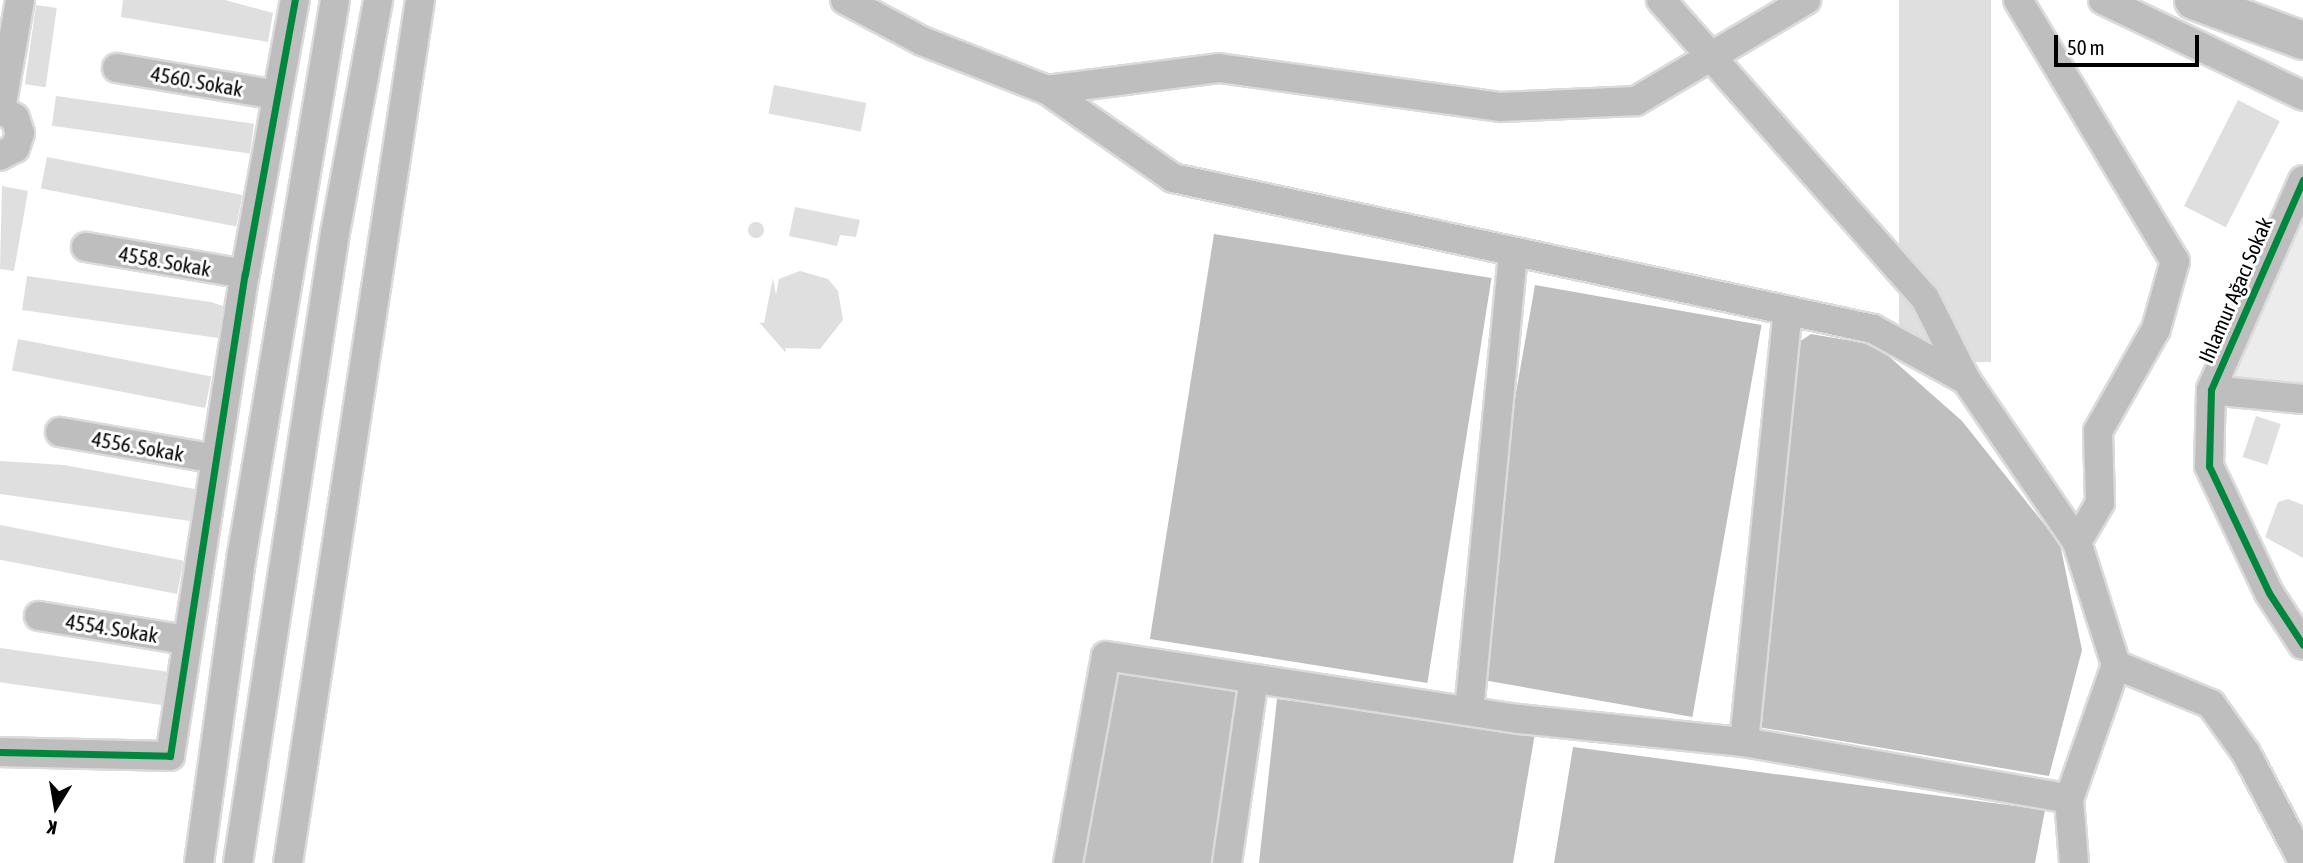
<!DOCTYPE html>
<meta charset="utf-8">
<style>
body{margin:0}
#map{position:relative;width:2303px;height:863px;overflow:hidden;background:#fff;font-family:"Asap Condensed",sans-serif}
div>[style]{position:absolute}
.green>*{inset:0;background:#ececec}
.water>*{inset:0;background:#bfbfbf;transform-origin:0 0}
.building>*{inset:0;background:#dfdfdf;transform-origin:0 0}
.round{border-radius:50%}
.roads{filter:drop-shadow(2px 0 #dbdbdb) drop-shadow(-2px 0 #dbdbdb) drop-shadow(0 2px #dbdbdb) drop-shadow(0 -2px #dbdbdb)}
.minor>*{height:28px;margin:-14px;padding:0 14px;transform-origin:14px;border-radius:14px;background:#bebebe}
.major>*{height:37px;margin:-18.5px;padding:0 18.5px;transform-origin:18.5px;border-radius:18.5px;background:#bebebe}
.tram>*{height:2px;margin:-1px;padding:0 1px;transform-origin:1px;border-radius:1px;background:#bebebe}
.cycleway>*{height:7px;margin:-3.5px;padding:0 3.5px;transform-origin:3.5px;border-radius:3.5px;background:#00873e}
span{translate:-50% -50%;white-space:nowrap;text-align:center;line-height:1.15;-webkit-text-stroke:6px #fff;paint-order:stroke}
.street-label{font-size:21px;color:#000}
.north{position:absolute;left:21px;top:772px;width:70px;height:70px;-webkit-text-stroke:5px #fff;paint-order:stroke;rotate:191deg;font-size:19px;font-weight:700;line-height:28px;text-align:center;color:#000}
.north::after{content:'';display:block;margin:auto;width:24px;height:32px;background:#000;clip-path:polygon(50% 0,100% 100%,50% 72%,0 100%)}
.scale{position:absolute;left:2054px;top:35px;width:145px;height:32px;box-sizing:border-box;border:4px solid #000;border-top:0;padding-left:9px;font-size:21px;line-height:24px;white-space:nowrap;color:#000;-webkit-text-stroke:5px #fff;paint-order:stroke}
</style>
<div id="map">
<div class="green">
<div style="clip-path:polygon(2303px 209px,2303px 385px,2223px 377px)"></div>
</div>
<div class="water">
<div style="left:1214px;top:234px;width:281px;height:410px;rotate:9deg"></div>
<div style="left:1535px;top:285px;width:230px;height:398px;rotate:10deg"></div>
<div style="clip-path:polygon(1811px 334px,1876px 345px,1962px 421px,2060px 544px,2082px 650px,2049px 776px,1758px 727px,1799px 342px)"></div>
<div style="left:1113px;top:665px;width:132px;height:201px;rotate:10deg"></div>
<div style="clip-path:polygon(1277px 699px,1535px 733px,1513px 863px,1259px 863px)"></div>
<div style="clip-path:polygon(1573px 747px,2045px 810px,2035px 863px,1554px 863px)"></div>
</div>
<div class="building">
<div style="clip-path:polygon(123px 0,225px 0,273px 13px,268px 42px,121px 17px)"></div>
<div style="left:1899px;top:0;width:92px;height:362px"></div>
<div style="left:36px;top:5px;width:21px;height:80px;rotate:8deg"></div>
<div style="left:774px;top:85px;width:94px;height:29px;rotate:11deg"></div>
<div style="left:56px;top:96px;width:200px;height:30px;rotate:8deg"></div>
<div style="left:2238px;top:100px;width:47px;height:119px;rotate:27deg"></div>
<div style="left:47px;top:157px;width:199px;height:32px;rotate:11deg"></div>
<div style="clip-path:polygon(2px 186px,28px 191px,14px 271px,0 269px)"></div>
<div style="clip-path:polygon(795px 207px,860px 220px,856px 237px,840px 235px,837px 246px,789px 236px)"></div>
<div class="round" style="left:748px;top:222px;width:16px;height:16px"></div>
<div style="clip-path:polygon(800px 271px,828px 279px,838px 291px,843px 320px,820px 349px,785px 348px,786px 353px,759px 322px,764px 323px,773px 278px,776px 295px,779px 279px)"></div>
<div style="clip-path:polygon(27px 276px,211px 302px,223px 306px,218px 338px,22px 310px)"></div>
<div style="left:18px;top:339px;width:197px;height:32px;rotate:11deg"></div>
<div style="left:2256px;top:416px;width:26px;height:43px;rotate:18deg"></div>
<div style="clip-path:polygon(0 461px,64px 465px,195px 489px,190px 521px,0 494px)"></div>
<div style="clip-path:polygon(2288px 499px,2303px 505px,2303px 558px,2265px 537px,2278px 502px)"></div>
<div style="left:0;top:525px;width:187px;height:34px;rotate:11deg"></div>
<div style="left:0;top:648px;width:168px;height:34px;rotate:8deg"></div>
</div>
<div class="roads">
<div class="minor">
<div style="left:845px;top:0;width:87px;rotate:28deg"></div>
<div style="left:922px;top:41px;width:134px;rotate:21.4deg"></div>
<div style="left:1047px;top:90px;width:154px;rotate:34.9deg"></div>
<div style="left:1173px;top:178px;width:716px;rotate:12.17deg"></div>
<div style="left:1873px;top:329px;width:106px;rotate:28.7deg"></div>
<div style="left:1966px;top:380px;width:196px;rotate:55.6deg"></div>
<div style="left:2077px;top:542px;width:129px;rotate:72.4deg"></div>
<div style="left:2116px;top:665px;width:142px;rotate:109.3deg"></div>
<div style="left:2069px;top:799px;width:64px;rotate:85.5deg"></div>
<div style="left:1661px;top:0;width:398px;rotate:48.5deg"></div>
<div style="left:1925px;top:298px;width:92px;rotate:63.4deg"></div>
<div style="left:2018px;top:0;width:305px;rotate:59deg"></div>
<div style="left:2175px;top:261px;width:71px;rotate:105.6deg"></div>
<div style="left:2156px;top:329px;width:117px;rotate:119.6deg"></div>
<div style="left:2098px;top:431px;width:72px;rotate:88.4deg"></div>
<div style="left:2100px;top:503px;width:45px;rotate:120.5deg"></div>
<div style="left:2103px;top:0;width:222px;rotate:25.6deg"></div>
<div style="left:117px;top:68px;width:162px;rotate:9.6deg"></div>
<div style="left:1047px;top:90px;width:173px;rotate:-7.3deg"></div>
<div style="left:1219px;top:68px;width:285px;rotate:7.9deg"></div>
<div style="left:1501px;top:107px;width:135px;rotate:-2.5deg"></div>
<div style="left:1636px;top:101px;width:198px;rotate:-30.7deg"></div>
<div style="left:0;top:109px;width:17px;rotate:31deg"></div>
<div style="left:15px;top:118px;width:16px;rotate:72deg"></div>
<div style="left:20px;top:133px;width:16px;rotate:108deg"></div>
<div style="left:15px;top:148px;width:17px;rotate:152deg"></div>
<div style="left:1px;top:109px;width:111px;rotate:-80.1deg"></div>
<div style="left:2303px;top:180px;width:229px;rotate:113.7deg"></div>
<div style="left:2211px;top:390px;width:76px;rotate:91.5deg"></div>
<div style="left:2209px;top:466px;width:140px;rotate:64.7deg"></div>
<div style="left:2269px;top:593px;width:62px;rotate:56.8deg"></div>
<div style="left:86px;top:247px;width:161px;rotate:9.6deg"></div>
<div style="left:2211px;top:390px;width:92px;rotate:5.6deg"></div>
<div style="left:60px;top:432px;width:158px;rotate:9.8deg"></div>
<div style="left:39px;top:616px;width:148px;rotate:9.3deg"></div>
<div style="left:2116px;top:665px;width:103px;rotate:22.3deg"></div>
<div style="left:2211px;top:704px;width:60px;rotate:54.5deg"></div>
<div style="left:2246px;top:753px;width:122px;rotate:62.2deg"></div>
<div style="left:1469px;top:711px;width:459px;rotate:-84.5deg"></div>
<div style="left:1744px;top:742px;width:433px;rotate:-84.2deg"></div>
<div style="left:0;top:752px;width:170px;rotate:1.3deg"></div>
<div style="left:170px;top:756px;width:488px;rotate:-81.2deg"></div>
<div style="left:245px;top:274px;width:279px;rotate:-79.7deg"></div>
<div style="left:199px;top:863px;width:312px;rotate:-82.1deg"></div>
<div style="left:242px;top:554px;width:562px;rotate:-80.47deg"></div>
<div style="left:238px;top:863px;width:637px;rotate:-81.25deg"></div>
<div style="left:335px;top:233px;width:237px;rotate:-79.5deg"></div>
<div style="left:288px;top:863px;width:873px;rotate:-81.3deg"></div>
<div style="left:1068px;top:863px;width:210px;rotate:-79.6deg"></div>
<div style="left:1106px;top:656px;width:419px;rotate:8.7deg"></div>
<div style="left:1520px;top:719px;width:225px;rotate:5.9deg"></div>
<div style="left:1744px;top:742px;width:330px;rotate:9.9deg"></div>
<div style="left:1227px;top:863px;width:186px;rotate:-81.7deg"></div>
</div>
<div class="major">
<div style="left:2193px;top:0;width:117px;rotate:20deg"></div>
</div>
</div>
<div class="tram">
<div style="left:2215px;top:0;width:94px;rotate:20deg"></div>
</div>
<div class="cycleway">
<div style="left:2303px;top:180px;width:229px;rotate:113.7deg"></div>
<div style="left:2211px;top:390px;width:76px;rotate:91.5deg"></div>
<div style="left:2209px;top:466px;width:140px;rotate:64.7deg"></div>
<div style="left:2269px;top:593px;width:62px;rotate:56.8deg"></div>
<div style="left:0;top:752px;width:170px;rotate:1.3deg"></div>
<div style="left:170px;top:756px;width:488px;rotate:-81.2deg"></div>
<div style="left:245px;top:274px;width:279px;rotate:-79.7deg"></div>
</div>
<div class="street-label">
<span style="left:197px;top:81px;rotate:10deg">4560. Sokak</span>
<span style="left:165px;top:261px;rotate:10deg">4558. Sokak</span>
<span style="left:2235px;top:290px;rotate:-67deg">Ihlamur Ağacı Sokak</span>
<span style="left:138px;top:446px;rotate:10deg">4556. Sokak</span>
<span style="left:112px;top:628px;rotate:9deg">4554. Sokak</span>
</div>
<div class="north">K</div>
<div class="scale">50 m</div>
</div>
